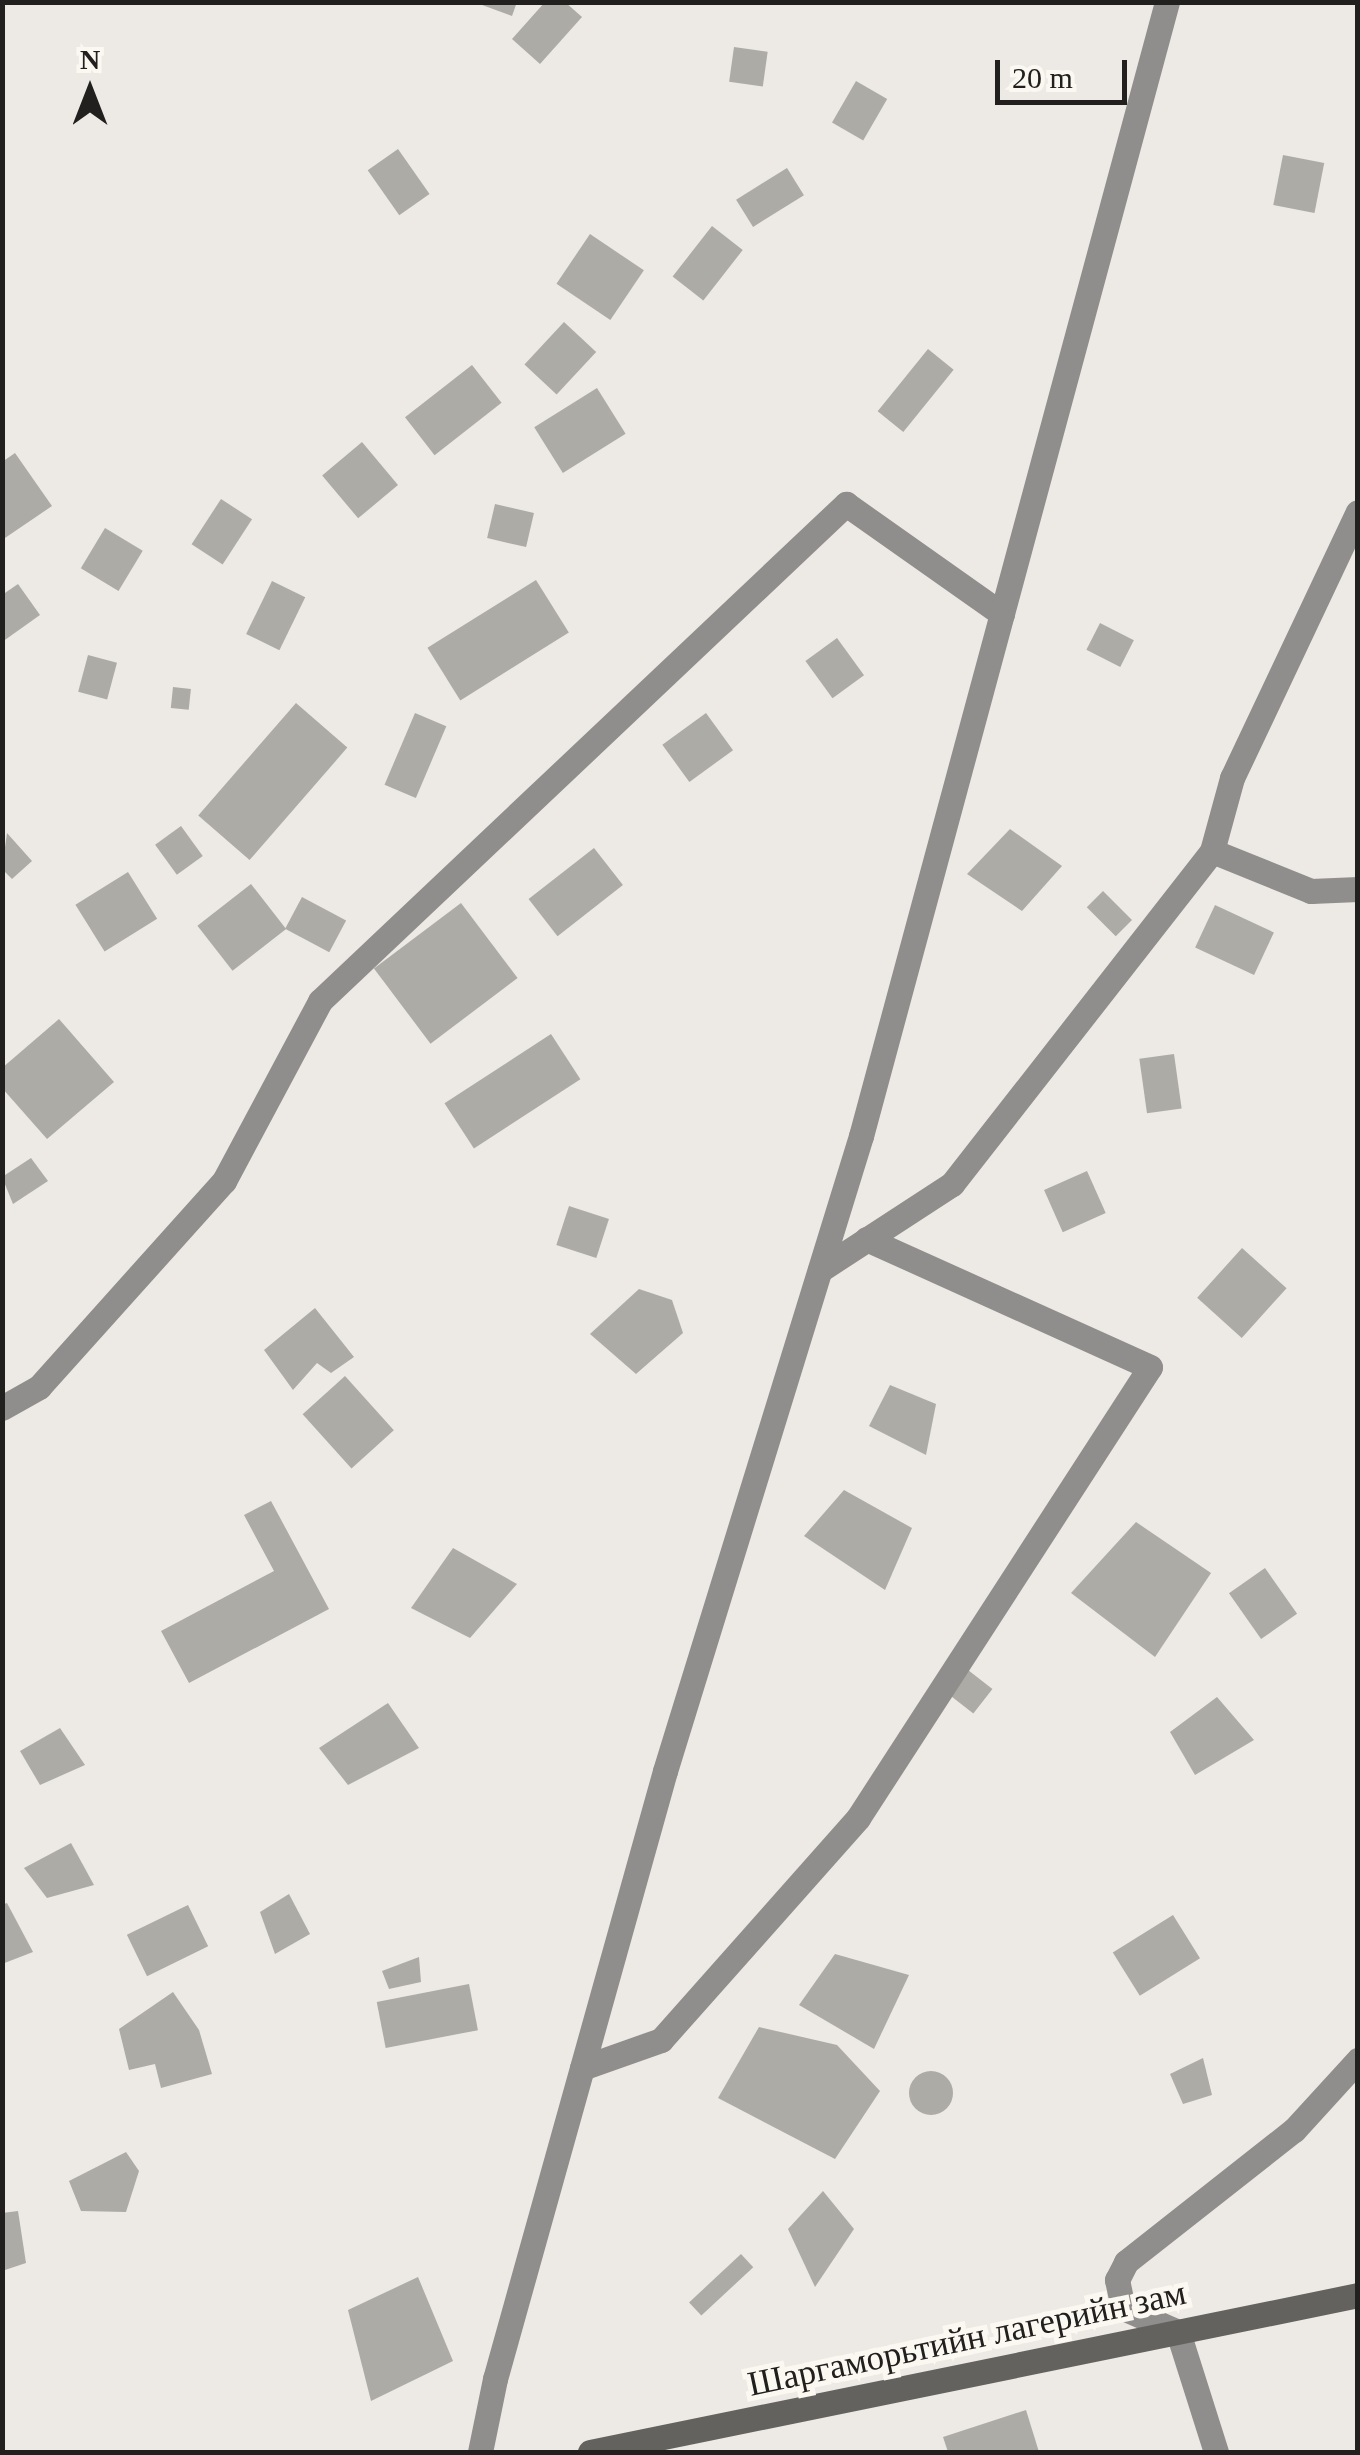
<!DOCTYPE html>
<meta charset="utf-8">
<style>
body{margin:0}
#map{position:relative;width:1360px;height:2455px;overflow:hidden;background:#edeae5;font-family:"Times New Roman",serif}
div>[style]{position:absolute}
.building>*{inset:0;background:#adaba6;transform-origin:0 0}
.round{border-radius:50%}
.street>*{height:25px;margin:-12.5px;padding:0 12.5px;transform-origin:12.5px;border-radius:12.5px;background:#8f8e8c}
.secondary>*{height:25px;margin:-12.5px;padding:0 12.5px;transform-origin:12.5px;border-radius:12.5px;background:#64625f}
span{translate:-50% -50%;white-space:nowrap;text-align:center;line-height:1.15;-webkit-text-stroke:10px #fbf8f2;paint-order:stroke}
.street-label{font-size:35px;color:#21201e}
.frame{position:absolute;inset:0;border:5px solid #21201e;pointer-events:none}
.north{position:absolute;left:40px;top:40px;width:100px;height:100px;-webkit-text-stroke:8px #fbf8f2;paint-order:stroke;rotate:0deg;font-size:28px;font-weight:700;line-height:40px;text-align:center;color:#21201e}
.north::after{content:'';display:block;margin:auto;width:35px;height:45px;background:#21201e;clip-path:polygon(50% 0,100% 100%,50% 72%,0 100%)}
.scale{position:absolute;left:995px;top:60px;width:132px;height:45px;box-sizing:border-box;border:5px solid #21201e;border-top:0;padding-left:12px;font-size:30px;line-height:35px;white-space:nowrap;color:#21201e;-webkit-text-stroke:8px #fbf8f2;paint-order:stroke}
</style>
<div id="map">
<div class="building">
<div style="clip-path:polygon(474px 2px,517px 2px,512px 16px)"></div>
<div style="clip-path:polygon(545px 2px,565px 2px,582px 17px,540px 64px,512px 39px)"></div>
<div style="left:734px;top:47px;width:34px;height:35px;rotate:8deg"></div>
<div style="left:856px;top:81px;width:36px;height:48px;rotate:30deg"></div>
<div style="left:398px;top:149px;width:55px;height:37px;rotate:55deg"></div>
<div style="left:1283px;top:155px;width:42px;height:51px;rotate:11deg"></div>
<div style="left:787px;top:168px;width:32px;height:60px;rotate:58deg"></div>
<div style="left:712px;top:226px;width:39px;height:64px;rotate:38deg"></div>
<div style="left:590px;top:234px;width:65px;height:60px;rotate:34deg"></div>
<div style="left:564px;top:322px;width:44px;height:58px;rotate:43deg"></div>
<div style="left:928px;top:349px;width:33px;height:80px;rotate:39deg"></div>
<div style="left:472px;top:365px;width:48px;height:85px;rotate:52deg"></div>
<div style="left:597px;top:388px;width:54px;height:74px;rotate:58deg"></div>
<div style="left:362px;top:442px;width:56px;height:52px;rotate:50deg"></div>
<div style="clip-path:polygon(15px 453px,52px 506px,2px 540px,2px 462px)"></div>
<div style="left:221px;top:499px;width:37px;height:54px;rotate:33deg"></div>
<div style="left:495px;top:504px;width:40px;height:35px;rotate:13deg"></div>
<div style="left:105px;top:528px;width:44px;height:47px;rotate:31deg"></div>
<div style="left:536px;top:580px;width:62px;height:128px;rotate:58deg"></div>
<div style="left:272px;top:581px;width:37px;height:59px;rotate:26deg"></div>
<div style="clip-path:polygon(18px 584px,40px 615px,2px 642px,2px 595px)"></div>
<div style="left:1100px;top:623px;width:38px;height:30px;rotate:27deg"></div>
<div style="left:837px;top:638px;width:46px;height:39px;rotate:54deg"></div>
<div style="left:88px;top:655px;width:30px;height:38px;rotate:15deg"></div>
<div style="left:173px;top:687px;width:18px;height:21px;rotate:6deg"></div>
<div style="left:296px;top:703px;width:68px;height:149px;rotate:41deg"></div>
<div style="left:415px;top:713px;width:34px;height:78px;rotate:23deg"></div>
<div style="left:706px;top:713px;width:46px;height:54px;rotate:54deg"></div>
<div style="left:181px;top:826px;width:37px;height:32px;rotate:54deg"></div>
<div style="clip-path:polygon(1010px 829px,1062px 866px,1022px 911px,967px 874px)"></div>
<div style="clip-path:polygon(7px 833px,32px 861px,12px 879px,2px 869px)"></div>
<div style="left:594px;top:848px;width:47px;height:83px;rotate:52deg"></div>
<div style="left:128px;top:872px;width:55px;height:62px;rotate:58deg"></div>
<div style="left:251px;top:884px;width:57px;height:68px;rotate:52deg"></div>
<div style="left:1103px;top:891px;width:41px;height:23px;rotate:45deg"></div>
<div style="left:302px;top:897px;width:50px;height:36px;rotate:28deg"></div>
<div style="left:461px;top:903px;width:94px;height:109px;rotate:53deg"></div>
<div style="left:1215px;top:905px;width:65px;height:47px;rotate:25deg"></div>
<div style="clip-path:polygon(59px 1019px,114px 1082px,47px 1139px,2px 1088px,2px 1068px)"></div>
<div style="left:551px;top:1034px;width:54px;height:127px;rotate:57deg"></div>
<div style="left:1174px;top:1054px;width:55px;height:35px;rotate:82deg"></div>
<div style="clip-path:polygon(31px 1158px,48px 1181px,13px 1204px,2px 1177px)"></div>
<div style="left:1087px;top:1171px;width:46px;height:47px;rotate:66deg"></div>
<div style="left:569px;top:1206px;width:42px;height:41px;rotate:18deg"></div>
<div style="left:1242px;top:1248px;width:60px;height:67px;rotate:42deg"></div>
<div style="clip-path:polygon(639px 1289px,672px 1300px,683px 1333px,636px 1374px,590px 1334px)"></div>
<div style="clip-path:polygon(315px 1308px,354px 1357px,331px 1373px,317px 1363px,293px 1390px,264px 1350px)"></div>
<div style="left:345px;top:1376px;width:73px;height:57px;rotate:48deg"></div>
<div style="clip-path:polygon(890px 1385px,936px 1404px,926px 1455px,869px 1426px)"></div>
<div style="clip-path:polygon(844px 1490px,912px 1528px,885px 1590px,804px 1536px)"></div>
<div style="clip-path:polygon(271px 1501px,329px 1609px,189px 1683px,161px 1631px,274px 1571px,244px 1515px)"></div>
<div style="clip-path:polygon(1136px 1522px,1211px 1573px,1155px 1657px,1071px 1593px)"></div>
<div style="clip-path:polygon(453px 1548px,517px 1584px,470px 1638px,411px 1608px)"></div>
<div style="left:1265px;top:1568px;width:56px;height:44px;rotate:55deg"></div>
<div style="left:968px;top:1670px;width:31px;height:31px;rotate:38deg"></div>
<div style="clip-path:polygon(1217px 1697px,1254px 1740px,1195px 1775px,1170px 1732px)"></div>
<div style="clip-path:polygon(388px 1703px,419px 1748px,348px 1785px,319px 1748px)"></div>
<div style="clip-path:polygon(60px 1728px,85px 1765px,40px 1785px,20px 1751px)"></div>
<div style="clip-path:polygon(71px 1843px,94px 1885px,47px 1898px,24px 1868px)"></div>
<div style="clip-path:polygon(289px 1894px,310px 1934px,275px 1954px,260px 1912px)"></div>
<div style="clip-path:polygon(7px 1903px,33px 1952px,2px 1964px,2px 1905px)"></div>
<div style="left:188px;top:1905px;width:46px;height:68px;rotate:64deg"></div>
<div style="left:1173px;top:1915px;width:51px;height:71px;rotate:58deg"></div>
<div style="clip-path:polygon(835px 1954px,909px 1975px,874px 2049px,799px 2005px)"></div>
<div style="clip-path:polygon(419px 1957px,421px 1982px,389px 1989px,382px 1971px)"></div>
<div style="left:469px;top:1984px;width:47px;height:94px;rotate:79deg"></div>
<div style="clip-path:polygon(173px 1992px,199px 2030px,212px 2074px,161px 2088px,155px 2064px,129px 2070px,119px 2029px)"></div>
<div style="clip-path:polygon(759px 2027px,837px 2045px,880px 2091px,835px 2159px,718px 2098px)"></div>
<div style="clip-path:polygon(1203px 2058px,1212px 2095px,1183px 2104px,1170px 2074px)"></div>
<div class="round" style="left:909px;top:2071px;width:44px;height:44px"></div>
<div style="clip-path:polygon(126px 2152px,139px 2171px,126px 2212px,81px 2211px,69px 2181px)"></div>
<div style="clip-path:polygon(823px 2191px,854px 2229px,815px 2287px,788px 2229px)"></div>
<div style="clip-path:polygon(18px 2211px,26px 2263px,2px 2271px,2px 2213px)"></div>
<div style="left:741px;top:2254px;width:18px;height:71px;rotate:47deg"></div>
<div style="clip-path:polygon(418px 2277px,453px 2361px,371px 2401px,348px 2310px)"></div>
<div style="clip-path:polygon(1026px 2410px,1039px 2452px,948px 2452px,943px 2437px)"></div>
</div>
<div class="street">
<div style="left:1212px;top:851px;width:76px;rotate:-74.7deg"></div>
<div style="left:1232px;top:778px;width:294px;rotate:-64.7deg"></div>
<div style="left:820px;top:1270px;width:158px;rotate:-33.1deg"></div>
<div style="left:952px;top:1184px;width:422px;rotate:-52deg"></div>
<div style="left:1212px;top:851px;width:107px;rotate:22deg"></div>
<div style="left:1311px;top:891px;width:47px;rotate:-2.4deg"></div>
<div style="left:2px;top:1408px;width:43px;rotate:-29.6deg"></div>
<div style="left:39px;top:1387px;width:277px;rotate:-48.1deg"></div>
<div style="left:224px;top:1181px;width:204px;rotate:-61.9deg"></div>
<div style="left:320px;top:1001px;width:724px;rotate:-43.38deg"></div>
<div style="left:846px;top:504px;width:191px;rotate:35.2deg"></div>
<div style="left:582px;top:2068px;width:84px;rotate:-19.5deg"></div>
<div style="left:661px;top:2040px;width:297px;rotate:-48.4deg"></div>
<div style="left:858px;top:1818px;width:537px;rotate:-57.08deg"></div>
<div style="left:1150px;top:1367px;width:311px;rotate:-155.7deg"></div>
<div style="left:480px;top:2452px;width:75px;rotate:-78.4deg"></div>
<div style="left:495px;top:2379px;width:631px;rotate:-74.38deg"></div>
<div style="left:665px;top:1771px;width:665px;rotate:-72.85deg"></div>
<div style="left:861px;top:1136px;width:1175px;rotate:-74.9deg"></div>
<div style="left:1216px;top:2452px;width:126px;rotate:-107.6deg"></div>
<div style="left:1178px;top:2332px;width:60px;rotate:-156.4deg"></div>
<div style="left:1123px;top:2308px;width:29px;rotate:-102deg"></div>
<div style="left:1117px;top:2280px;width:20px;rotate:-63deg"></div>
<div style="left:1126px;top:2262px;width:214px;rotate:-38.2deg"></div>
<div style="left:1294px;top:2130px;width:95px;rotate:-47.6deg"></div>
</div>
<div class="secondary">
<div style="left:590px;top:2452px;width:784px;rotate:-11.55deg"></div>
</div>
<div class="street-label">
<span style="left:967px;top:2339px;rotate:-12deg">Шаргаморьтийн лагерийн зам</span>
</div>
<div class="frame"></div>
<div class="north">N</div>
<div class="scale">20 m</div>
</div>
